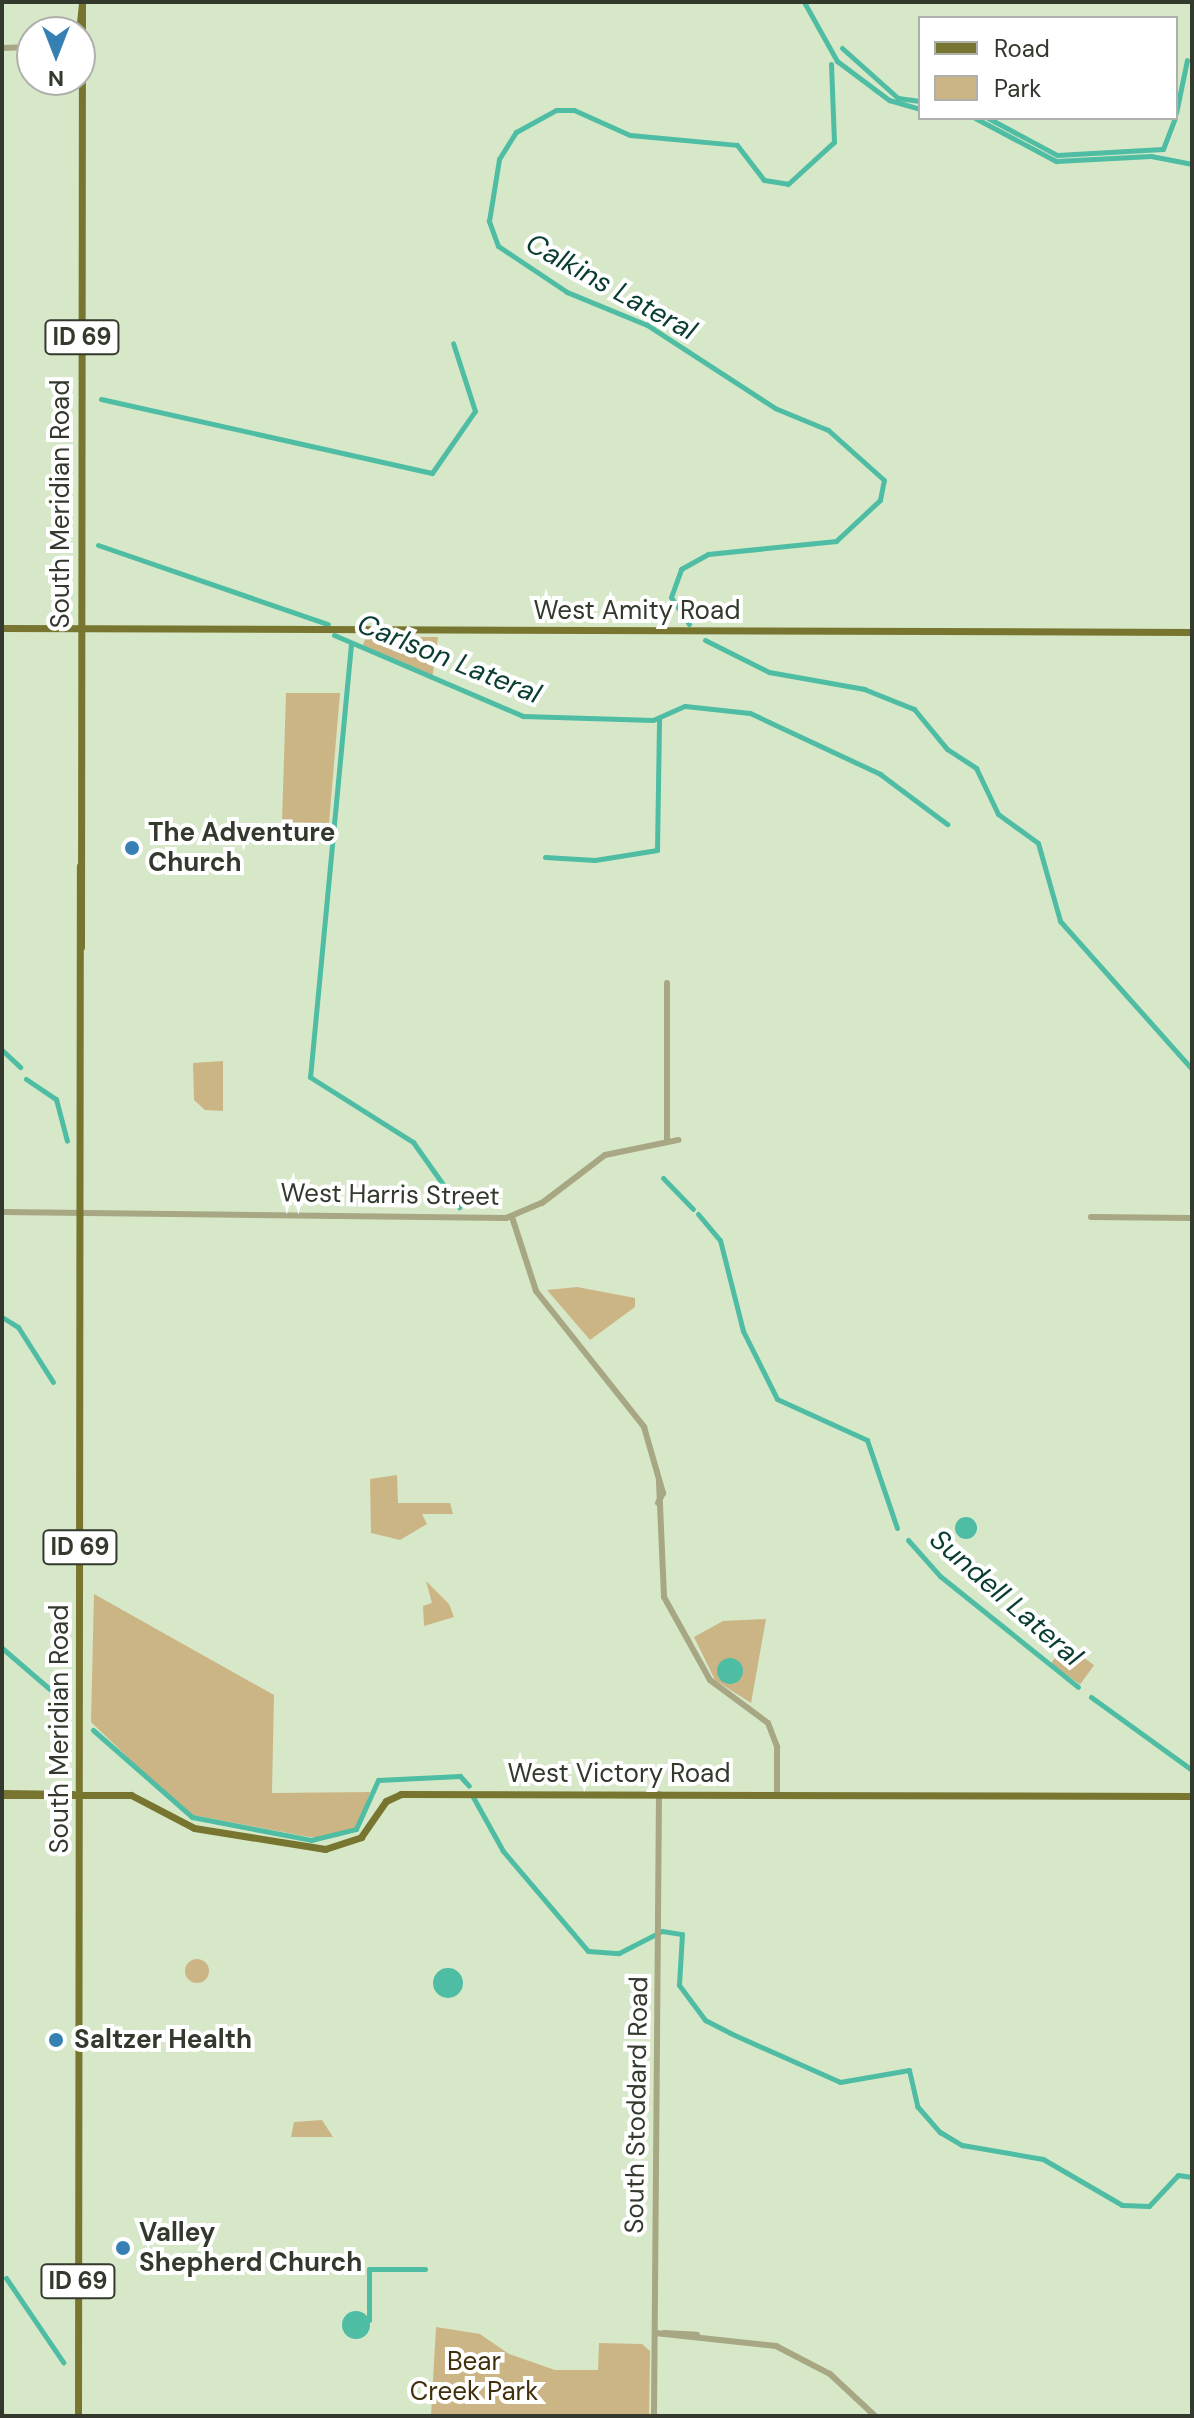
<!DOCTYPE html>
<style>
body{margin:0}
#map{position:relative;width:1194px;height:2418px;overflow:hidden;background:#d7e8c8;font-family:"DM Sans",sans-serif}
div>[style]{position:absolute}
.green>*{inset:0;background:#ccb585;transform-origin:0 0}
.round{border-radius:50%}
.water>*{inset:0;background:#4ebda3}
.canal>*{height:5px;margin:-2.5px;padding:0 2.5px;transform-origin:2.5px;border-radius:2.5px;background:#4ebda3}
.minor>*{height:6px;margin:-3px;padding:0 3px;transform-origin:3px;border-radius:3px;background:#a7a784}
.major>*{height:7px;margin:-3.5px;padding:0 3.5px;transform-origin:3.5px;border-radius:3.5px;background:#77752f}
.dots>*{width:22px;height:22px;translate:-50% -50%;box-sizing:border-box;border:4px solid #fff;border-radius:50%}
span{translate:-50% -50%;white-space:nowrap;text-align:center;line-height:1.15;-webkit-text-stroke:8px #fff;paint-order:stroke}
.shield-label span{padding:2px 6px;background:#fff;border:2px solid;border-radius:6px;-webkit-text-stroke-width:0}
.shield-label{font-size:24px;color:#33392d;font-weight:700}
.street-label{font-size:26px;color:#33392d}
.poi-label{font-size:26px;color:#33392d;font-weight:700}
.left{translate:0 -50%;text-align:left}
.park-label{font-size:26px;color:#40310c}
.water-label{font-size:28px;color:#0a3d32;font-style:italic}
.frame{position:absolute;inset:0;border:4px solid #33392d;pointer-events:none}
.legend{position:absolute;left:918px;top:16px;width:260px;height:104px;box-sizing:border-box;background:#fff;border:2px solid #adb0ab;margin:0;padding:10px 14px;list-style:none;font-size:24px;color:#33392d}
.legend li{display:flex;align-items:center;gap:16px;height:40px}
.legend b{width:40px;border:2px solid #adb0ab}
.north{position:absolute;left:16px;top:16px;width:80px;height:80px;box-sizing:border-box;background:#fff;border:2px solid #adb0ab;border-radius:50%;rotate:180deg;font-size:22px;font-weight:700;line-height:32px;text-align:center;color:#33392d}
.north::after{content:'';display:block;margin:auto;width:28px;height:36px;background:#3680b4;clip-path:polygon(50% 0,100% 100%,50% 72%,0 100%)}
</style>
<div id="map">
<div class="green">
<div style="clip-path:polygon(366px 637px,438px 637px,432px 680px,363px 645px)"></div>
<div style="clip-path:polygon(286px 693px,340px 693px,329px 823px,282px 822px)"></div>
<div style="clip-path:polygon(223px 1061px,223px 1111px,205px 1110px,194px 1100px,193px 1063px)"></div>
<div style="clip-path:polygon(577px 1287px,635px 1298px,635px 1307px,590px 1340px,547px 1290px)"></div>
<div style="clip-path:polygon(397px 1475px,398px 1503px,450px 1503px,453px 1514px,422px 1514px,427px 1524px,400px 1540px,371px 1533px,370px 1479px)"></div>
<div style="clip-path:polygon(426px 1581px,449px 1604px,454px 1617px,424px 1626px,423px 1606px,432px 1603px)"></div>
<div style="clip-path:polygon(94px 1594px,274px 1695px,272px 1793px,370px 1792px,358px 1827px,337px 1837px,309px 1837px,193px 1815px,165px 1793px,91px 1722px)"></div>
<div style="clip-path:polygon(766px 1619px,751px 1703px,715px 1680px,694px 1637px,723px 1621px)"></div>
<div style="left:1065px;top:1644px;width:36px;height:24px;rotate:36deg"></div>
<div class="round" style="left:185px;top:1959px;width:24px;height:24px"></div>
<div style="clip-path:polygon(322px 2120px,333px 2137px,291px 2137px,294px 2122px)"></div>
<div style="clip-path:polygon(436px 2327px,480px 2334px,509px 2354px,555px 2370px,598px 2370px,599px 2343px,642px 2344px,650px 2351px,649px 2416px,431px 2416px)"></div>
</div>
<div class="water">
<div class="round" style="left:955px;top:1517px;width:22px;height:22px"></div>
<div class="round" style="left:717px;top:1658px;width:26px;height:26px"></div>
<div class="round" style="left:433px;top:1968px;width:30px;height:30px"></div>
<div class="round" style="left:342px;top:2311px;width:28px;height:28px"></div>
</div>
<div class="canal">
<div style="left:804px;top:2px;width:68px;rotate:60.8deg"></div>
<div style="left:837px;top:61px;width:65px;rotate:36.9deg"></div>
<div style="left:889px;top:100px;width:32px;rotate:16deg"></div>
<div style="left:842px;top:48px;width:75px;rotate:41.8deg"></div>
<div style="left:898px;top:98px;width:22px;rotate:8deg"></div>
<div style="left:1176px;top:113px;width:54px;rotate:-78.3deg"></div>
<div style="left:975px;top:118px;width:92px;rotate:28deg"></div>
<div style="left:1056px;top:161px;width:95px;rotate:-3deg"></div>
<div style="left:1151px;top:156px;width:42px;rotate:11deg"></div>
<div style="left:988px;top:118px;width:78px;rotate:28.2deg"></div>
<div style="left:1057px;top:155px;width:106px;rotate:-3.2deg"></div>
<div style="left:1163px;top:149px;width:33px;rotate:-69deg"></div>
<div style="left:101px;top:399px;width:339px;rotate:12.6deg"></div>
<div style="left:432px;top:473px;width:75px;rotate:-55.3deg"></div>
<div style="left:475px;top:411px;width:71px;rotate:-107.9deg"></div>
<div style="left:98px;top:545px;width:243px;rotate:19deg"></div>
<div style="left:689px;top:624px;width:32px;rotate:-124deg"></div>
<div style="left:671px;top:597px;width:30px;rotate:-70deg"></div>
<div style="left:681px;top:569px;width:31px;rotate:-29deg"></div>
<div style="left:708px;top:554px;width:129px;rotate:-5.8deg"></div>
<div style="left:836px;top:541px;width:60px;rotate:-43deg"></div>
<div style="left:880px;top:500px;width:20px;rotate:-79deg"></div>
<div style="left:884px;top:480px;width:75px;rotate:-138.2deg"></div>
<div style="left:828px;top:430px;width:57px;rotate:-157.5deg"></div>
<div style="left:775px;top:408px;width:153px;rotate:-147deg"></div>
<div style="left:647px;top:325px;width:87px;rotate:-157.6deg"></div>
<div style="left:567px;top:292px;width:83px;rotate:-146.3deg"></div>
<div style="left:498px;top:246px;width:27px;rotate:-110deg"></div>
<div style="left:489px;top:221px;width:63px;rotate:-80.8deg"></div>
<div style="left:499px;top:159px;width:32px;rotate:-58deg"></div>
<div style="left:516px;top:132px;width:46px;rotate:-28.8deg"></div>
<div style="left:556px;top:110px;width:18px"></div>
<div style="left:574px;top:110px;width:61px;rotate:24.1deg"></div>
<div style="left:630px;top:135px;width:107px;rotate:5.3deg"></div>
<div style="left:737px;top:145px;width:44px;rotate:52.4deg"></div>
<div style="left:764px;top:180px;width:24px;rotate:9deg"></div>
<div style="left:788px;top:184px;width:62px;rotate:-42.4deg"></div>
<div style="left:834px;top:142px;width:78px;rotate:-92.2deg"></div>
<div style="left:334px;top:635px;width:206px;rotate:23.2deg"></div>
<div style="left:523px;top:716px;width:130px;rotate:1.8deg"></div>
<div style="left:653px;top:720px;width:35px;rotate:-24deg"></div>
<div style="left:685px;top:706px;width:65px;rotate:6.1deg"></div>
<div style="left:750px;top:713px;width:144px;rotate:25.1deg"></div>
<div style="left:880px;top:774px;width:84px;rotate:36.7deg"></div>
<div style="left:705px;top:640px;width:72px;rotate:26.6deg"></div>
<div style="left:769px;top:672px;width:97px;rotate:10.1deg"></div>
<div style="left:864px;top:689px;width:54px;rotate:21.8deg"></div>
<div style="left:914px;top:709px;width:52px;rotate:50.5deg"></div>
<div style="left:947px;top:749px;width:35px;rotate:33deg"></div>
<div style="left:976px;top:768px;width:51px;rotate:64.4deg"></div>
<div style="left:998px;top:814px;width:49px;rotate:35.9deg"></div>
<div style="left:1038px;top:843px;width:81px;rotate:74.2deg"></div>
<div style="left:1060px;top:921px;width:198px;rotate:48.3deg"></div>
<div style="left:351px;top:644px;width:435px;rotate:95.4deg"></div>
<div style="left:310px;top:1077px;width:122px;rotate:32.3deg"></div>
<div style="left:413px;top:1142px;width:80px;rotate:54.7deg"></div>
<div style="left:545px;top:857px;width:50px;rotate:3.4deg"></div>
<div style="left:595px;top:860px;width:63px;rotate:-9.2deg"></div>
<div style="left:657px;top:850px;width:132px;rotate:-89.1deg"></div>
<div style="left:2px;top:1050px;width:25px;rotate:43deg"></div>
<div style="left:26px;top:1079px;width:36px;rotate:34deg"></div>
<div style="left:56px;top:1099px;width:43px;rotate:75.3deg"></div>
<div style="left:663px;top:1178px;width:43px;rotate:45.9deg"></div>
<div style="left:698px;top:1214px;width:34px;rotate:50deg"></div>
<div style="left:720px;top:1240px;width:94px;rotate:75.8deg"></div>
<div style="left:743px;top:1331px;width:76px;rotate:63.4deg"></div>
<div style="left:777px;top:1399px;width:99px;rotate:24.5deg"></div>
<div style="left:867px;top:1440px;width:93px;rotate:71.2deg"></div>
<div style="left:2px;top:1317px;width:19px;rotate:32deg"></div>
<div style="left:18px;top:1327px;width:65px;rotate:57.5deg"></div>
<div style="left:908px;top:1540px;width:48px;rotate:48.4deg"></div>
<div style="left:940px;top:1576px;width:177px;rotate:38.8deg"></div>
<div style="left:2px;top:1648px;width:86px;rotate:40.7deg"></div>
<div style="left:1091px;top:1697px;width:125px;rotate:35.9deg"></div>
<div style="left:93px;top:1730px;width:132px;rotate:41.3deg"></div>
<div style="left:192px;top:1817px;width:121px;rotate:10.9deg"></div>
<div style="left:311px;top:1840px;width:46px;rotate:-13.7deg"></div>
<div style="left:356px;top:1829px;width:54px;rotate:-65.8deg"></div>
<div style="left:378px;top:1780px;width:82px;rotate:-2.8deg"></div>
<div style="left:460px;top:1776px;width:13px;rotate:48deg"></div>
<div style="left:473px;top:1797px;width:62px;rotate:60.9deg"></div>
<div style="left:503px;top:1851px;width:131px;rotate:49.6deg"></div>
<div style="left:588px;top:1951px;width:31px;rotate:4deg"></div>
<div style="left:619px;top:1953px;width:48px;rotate:-27.1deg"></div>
<div style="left:662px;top:1931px;width:20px;rotate:9deg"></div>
<div style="left:682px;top:1934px;width:51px;rotate:93.4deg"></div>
<div style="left:679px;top:1985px;width:44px;rotate:53.4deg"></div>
<div style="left:705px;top:2020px;width:28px;rotate:27deg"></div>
<div style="left:730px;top:2033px;width:120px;rotate:24deg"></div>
<div style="left:840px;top:2082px;width:70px;rotate:-9.9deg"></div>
<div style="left:909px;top:2070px;width:37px;rotate:77deg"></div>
<div style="left:917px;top:2106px;width:35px;rotate:49deg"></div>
<div style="left:940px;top:2132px;width:26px;rotate:31deg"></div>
<div style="left:962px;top:2145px;width:82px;rotate:9.8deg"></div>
<div style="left:1043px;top:2159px;width:91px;rotate:30.2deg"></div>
<div style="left:1122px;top:2205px;width:27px;rotate:2deg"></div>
<div style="left:1149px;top:2206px;width:42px;rotate:-46.9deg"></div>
<div style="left:1178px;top:2175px;width:14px;rotate:8deg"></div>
<div style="left:6px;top:2278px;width:102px;rotate:55.8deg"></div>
<div style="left:369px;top:2320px;width:51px;rotate:-90deg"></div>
<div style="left:369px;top:2269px;width:56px"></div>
</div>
<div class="minor">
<div style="left:2px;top:48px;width:30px;rotate:-2deg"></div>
<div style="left:667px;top:1140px;width:157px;rotate:-90deg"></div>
<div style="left:2px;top:1212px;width:504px;rotate:0.68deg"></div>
<div style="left:506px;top:1218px;width:39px;rotate:-23deg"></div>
<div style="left:542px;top:1203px;width:79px;rotate:-37.3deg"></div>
<div style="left:605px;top:1155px;width:75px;rotate:-11.6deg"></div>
<div style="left:512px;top:1217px;width:78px;rotate:72deg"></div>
<div style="left:536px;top:1291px;width:174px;rotate:51.5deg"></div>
<div style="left:644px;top:1427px;width:69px;rotate:73.9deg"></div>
<div style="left:663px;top:1493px;width:11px;rotate:117deg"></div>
<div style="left:1091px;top:1217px;width:101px;rotate:0.6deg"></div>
<div style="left:659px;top:1482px;width:115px;rotate:87.5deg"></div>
<div style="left:664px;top:1597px;width:95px;rotate:61deg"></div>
<div style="left:710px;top:1680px;width:72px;rotate:36.6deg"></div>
<div style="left:768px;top:1723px;width:26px;rotate:69deg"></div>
<div style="left:777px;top:1747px;width:47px;rotate:90deg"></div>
<div style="left:655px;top:2333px;width:122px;rotate:6.1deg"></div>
<div style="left:776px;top:2346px;width:61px;rotate:27.4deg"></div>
<div style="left:830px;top:2374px;width:62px;rotate:43deg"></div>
<div style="left:664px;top:2333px;width:33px;rotate:3deg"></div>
<div style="left:654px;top:2416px;width:622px;rotate:-89.54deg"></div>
</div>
<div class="major">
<div style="left:79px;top:32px;width:29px;rotate:-84deg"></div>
<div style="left:2px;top:628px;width:1190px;rotate:0.19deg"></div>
<div style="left:81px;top:947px;width:942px;rotate:-89.94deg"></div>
<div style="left:2px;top:1793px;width:71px;rotate:0.8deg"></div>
<div style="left:2px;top:1795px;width:129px"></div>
<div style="left:131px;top:1795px;width:71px;rotate:27.6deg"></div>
<div style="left:194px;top:1828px;width:133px;rotate:9.1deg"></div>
<div style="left:325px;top:1849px;width:38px;rotate:-18deg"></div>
<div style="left:361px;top:1837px;width:44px;rotate:-55.2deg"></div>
<div style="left:386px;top:1801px;width:17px;rotate:-25deg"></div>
<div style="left:401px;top:1794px;width:791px;rotate:0.14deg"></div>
<div style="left:78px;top:2416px;width:1550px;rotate:-89.93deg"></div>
</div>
<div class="dots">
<div style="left:132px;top:848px;background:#3680b4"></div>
<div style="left:56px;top:2040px;background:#3680b4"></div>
<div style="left:123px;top:2248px;background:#3680b4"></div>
</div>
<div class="shield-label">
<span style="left:82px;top:337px">ID 69</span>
<span style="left:80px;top:1547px">ID 69</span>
<span style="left:78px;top:2281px">ID 69</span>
</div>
<div class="street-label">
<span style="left:61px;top:504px;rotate:-90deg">South Meridian Road</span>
<span style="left:637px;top:611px">West Amity Road</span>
<span style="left:390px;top:1195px;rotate:1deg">West Harris Street</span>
<span style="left:60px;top:1729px;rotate:-90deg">South Meridian Road</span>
<span style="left:619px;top:1774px">West Victory Road</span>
<span style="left:637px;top:2105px;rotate:-89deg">South Stoddard Road</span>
</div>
<div class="poi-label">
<span class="left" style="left:148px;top:848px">The Adventure<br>Church</span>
<span class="left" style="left:74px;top:2040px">Saltzer Health</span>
<span class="left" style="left:139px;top:2248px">Valley<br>Shepherd Church</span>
</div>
<div class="park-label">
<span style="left:474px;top:2377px">Bear<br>Creek Park</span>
</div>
<div class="water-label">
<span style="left:611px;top:287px;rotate:29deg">Calkins Lateral</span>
<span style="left:449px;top:659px;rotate:22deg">Carlson Lateral</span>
<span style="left:1006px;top:1598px;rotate:41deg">Sundell Lateral</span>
</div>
<div class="frame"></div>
<ul class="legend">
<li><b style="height:10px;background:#77752f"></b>Road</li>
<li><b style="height:22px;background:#ccb585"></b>Park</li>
</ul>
<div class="north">N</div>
</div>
